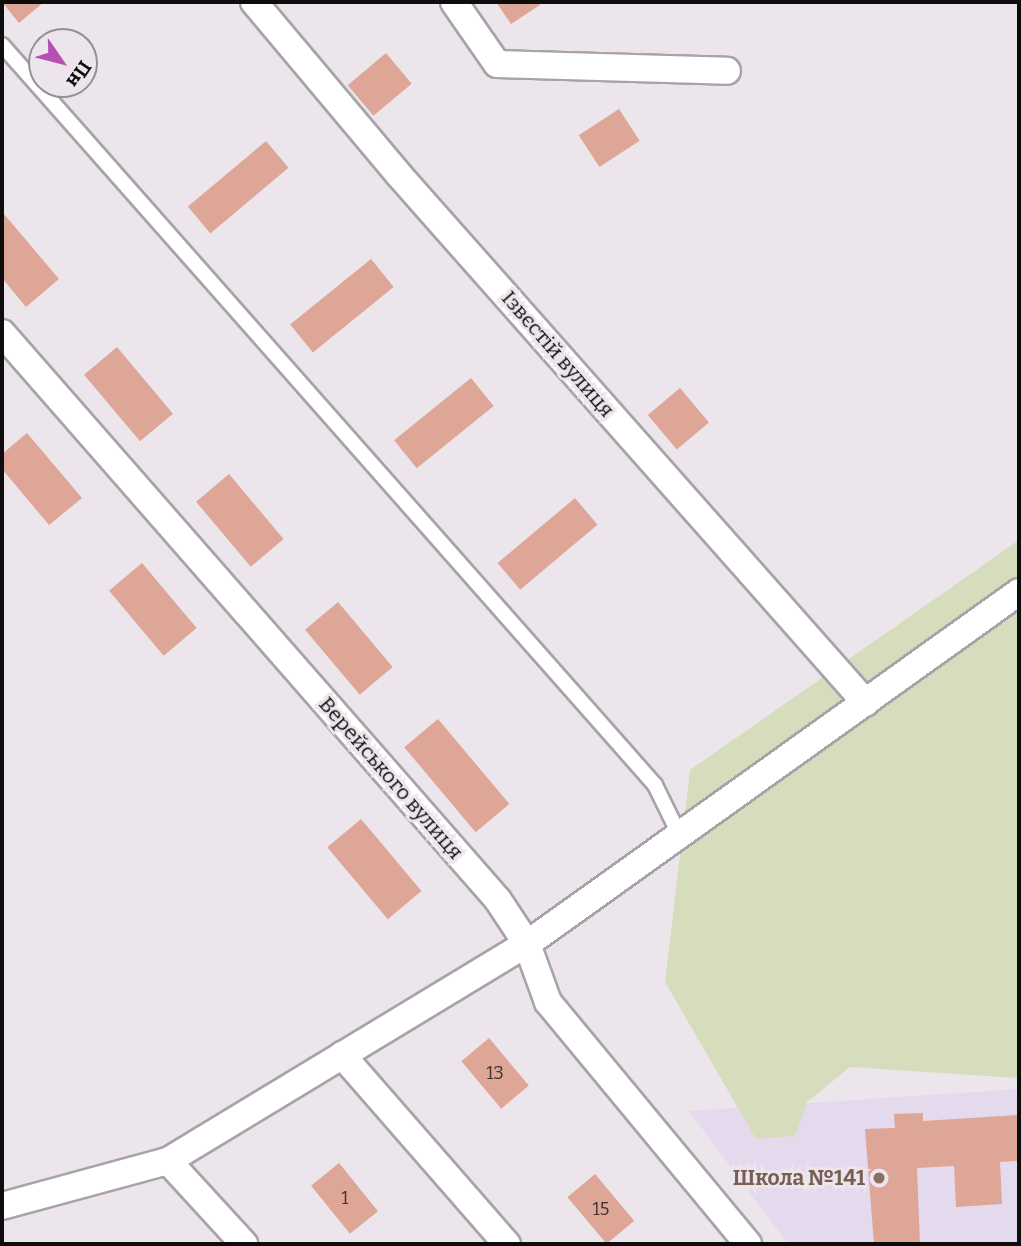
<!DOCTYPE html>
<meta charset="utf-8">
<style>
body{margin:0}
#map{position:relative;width:1021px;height:1246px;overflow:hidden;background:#ece6ec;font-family:Bitter,serif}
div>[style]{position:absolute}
.education>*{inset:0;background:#e5d9ee}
.green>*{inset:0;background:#d6ddbd}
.building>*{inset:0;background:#dda697;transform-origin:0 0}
.roads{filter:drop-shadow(2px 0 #a8a3a8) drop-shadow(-2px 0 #a8a3a8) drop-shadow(0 2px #a8a3a8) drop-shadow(0 -2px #a8a3a8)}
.service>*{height:14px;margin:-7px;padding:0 7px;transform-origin:7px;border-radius:7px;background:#fff}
.minor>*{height:26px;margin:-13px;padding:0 13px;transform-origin:13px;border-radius:13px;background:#fff}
.dots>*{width:19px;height:19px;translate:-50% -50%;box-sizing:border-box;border:4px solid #ece6ec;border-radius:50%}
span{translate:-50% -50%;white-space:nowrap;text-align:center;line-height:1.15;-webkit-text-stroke:6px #ece6ec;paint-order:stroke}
.number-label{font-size:18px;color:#423230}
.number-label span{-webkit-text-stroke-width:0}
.street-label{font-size:21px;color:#0e0c0d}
.education-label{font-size:21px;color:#785e54;font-weight:700}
.right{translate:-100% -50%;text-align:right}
.frame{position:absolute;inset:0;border:4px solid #0e0c0d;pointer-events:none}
.north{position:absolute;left:28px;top:28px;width:70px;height:70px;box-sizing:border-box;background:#ece6ec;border:2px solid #938f93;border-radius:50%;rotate:125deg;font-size:19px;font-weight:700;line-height:28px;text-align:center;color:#0e0c0d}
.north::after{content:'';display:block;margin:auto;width:24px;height:32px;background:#b650b5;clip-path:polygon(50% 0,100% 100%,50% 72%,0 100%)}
</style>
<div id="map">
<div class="education">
<div style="clip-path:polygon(1019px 1089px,1019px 1244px,788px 1244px,689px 1111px)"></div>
</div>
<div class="green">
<div style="clip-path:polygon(1019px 540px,1019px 1078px,850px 1067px,807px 1102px,795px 1136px,756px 1139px,665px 982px,690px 770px)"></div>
</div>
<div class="building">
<div style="clip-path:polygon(2px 2px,44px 2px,19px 23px)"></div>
<div style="clip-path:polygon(496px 2px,538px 2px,540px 5px,511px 24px)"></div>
<div style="left:386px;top:53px;width:40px;height:50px;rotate:50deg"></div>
<div style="left:619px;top:109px;width:38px;height:48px;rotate:57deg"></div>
<div style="left:266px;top:141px;width:35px;height:102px;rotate:50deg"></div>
<div style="clip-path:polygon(4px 214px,59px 279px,26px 307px,2px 278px)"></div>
<div style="left:371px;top:259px;width:36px;height:104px;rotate:51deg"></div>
<div style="left:117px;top:347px;width:87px;height:43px;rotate:50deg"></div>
<div style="left:471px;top:378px;width:36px;height:99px;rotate:51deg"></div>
<div style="left:680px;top:388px;width:45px;height:42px;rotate:50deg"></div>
<div style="clip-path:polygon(27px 433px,82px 498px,49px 525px,2px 469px,2px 454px)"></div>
<div style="left:229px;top:474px;width:85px;height:43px;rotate:50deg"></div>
<div style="left:575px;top:498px;width:35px;height:101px;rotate:50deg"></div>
<div style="left:142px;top:563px;width:85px;height:43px;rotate:50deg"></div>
<div style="left:338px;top:602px;width:85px;height:43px;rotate:50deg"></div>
<div style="left:438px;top:719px;width:111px;height:44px;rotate:50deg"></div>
<div style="left:361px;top:819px;width:94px;height:44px;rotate:50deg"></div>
<div style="left:489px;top:1038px;width:62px;height:36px;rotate:50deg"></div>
<div style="clip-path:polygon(923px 1113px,923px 1121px,1019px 1115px,1019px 1161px,1000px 1162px,1002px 1204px,956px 1207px,954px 1166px,917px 1168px,920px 1244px,874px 1244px,865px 1129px,895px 1128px,894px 1114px)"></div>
<div style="left:339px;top:1163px;width:62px;height:36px;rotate:51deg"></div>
<div style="left:595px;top:1174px;width:61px;height:36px;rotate:50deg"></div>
</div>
<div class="roads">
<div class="service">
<div style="left:2px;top:45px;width:987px;rotate:48.57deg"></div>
<div style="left:655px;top:785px;width:59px;rotate:63.9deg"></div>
</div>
<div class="minor">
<div style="left:254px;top:2px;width:227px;rotate:50deg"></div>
<div style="left:400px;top:176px;width:703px;rotate:48.52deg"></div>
<div style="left:454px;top:2px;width:75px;rotate:55.3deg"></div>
<div style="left:497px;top:64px;width:230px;rotate:1.7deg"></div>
<div style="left:2px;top:333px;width:753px;rotate:48.82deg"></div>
<div style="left:498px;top:900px;width:53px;rotate:56.6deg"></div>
<div style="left:527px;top:944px;width:62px;rotate:70.1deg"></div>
<div style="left:548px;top:1002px;width:314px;rotate:50.4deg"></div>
<div style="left:342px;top:1055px;width:251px;rotate:48.9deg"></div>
<div style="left:168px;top:1161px;width:113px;rotate:47.5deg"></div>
<div style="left:2px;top:1206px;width:172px;rotate:-15.2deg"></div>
<div style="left:168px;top:1161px;width:419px;rotate:-31.2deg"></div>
<div style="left:527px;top:944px;width:605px;rotate:-35.58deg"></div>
</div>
</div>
<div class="dots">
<div style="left:879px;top:1178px;background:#8d6e63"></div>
</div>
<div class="number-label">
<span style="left:495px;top:1073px">13</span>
<span style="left:345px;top:1198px">1</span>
<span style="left:601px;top:1209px">15</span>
</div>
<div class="street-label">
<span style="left:558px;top:354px;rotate:49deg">Ізвєстій вулиця</span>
<span style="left:391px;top:778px;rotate:49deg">Верейського вулиця</span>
</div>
<div class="education-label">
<span class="right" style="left:865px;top:1178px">Школа №141</span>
</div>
<div class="frame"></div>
<div class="north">Пн</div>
</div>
